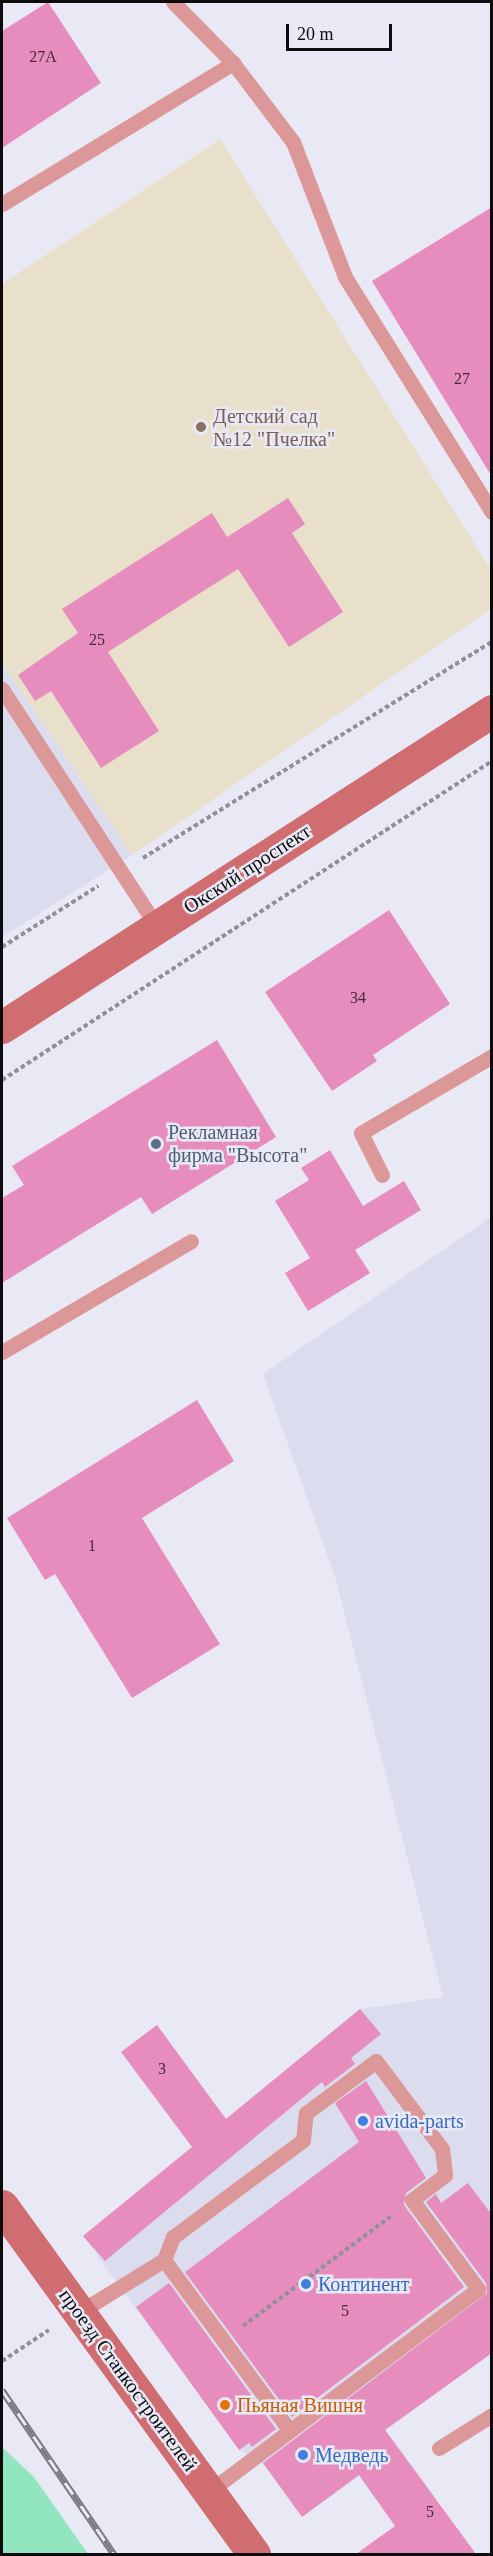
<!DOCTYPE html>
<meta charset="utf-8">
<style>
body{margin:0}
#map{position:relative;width:493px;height:2556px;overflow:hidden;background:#e9e9f5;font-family:"Times New Roman",serif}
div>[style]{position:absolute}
.built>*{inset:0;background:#dcdcef}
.education>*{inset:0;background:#e9e0cb}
.green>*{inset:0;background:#92e6bf}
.building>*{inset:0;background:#e68dbd}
.path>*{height:4px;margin-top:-2px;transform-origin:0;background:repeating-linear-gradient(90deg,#909098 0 4.5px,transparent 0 7.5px)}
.lane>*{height:15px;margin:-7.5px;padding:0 7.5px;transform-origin:7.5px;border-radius:7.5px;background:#dc9898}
.secondary>*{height:33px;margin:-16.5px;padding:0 16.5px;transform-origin:16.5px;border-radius:16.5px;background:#cf6d71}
.rail>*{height:7px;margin-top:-3.5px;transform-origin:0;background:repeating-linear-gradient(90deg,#e9e9f5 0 14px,#7a7a82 0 28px);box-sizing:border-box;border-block:2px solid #7a7a82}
.dots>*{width:16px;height:16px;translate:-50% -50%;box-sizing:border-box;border:3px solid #e9e9f5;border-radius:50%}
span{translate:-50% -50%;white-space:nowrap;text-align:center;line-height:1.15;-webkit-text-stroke:5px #e9e9f5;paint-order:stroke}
.number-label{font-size:16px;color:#422c3a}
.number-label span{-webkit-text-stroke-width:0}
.education-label{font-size:20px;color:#785e54}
.left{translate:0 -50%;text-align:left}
.street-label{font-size:20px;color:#0c0c0f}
.service-label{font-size:20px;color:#4e5e75}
.shop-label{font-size:20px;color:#366cbe}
.food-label{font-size:20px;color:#c56008}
.frame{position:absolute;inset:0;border:3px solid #0c0c0f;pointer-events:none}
.scale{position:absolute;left:286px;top:24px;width:106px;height:27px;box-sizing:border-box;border:3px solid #0c0c0f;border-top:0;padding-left:8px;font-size:18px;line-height:21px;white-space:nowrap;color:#0c0c0f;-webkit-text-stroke:4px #e9e9f5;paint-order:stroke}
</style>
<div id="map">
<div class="built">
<div style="clip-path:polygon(2px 663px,132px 855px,2px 937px)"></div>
<div style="clip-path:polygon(491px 1217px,491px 2353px,386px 2430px,435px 2497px,395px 2526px,359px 2476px,302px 2517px,265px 2466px,239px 2450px,83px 2236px,360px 2009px,443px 1997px,335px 1577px,263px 1374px)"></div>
</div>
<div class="education">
<div style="clip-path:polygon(220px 139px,491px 570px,491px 609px,132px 855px,2px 663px,2px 284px)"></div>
</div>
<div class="green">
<div style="clip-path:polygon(2px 2447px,34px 2477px,88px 2554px,2px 2554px)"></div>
</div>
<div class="building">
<div style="clip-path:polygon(48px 2px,101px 83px,2px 148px,2px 31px)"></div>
<div style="clip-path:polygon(492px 207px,492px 477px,372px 281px)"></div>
<div style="clip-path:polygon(288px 498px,305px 524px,292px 533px,343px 612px,289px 647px,238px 569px,164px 616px,108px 652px,159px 731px,101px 768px,51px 691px,35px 701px,18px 675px,78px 633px,62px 609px,212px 513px,227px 537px)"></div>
<div style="clip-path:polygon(389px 910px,450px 1004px,373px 1055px,377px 1061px,332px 1091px,265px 992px)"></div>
<div style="clip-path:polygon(217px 1040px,276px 1137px,152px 1214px,141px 1197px,2px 1283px,2px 1198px,24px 1185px,12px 1166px)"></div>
<div style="clip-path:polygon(330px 1150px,363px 1206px,404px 1181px,421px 1210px,355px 1250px,370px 1273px,308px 1311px,285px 1273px,310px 1258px,275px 1201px,309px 1180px,301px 1168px)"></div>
<div style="clip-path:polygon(197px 1400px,234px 1461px,142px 1518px,220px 1644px,132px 1698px,55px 1574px,45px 1580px,7px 1518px)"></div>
<div style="clip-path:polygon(360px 2009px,381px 2034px,351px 2058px,355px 2064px,325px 2087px,322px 2082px,105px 2261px,83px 2236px,192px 2147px,121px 2052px,157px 2025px,226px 2119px)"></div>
<div style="clip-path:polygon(366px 2081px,426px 2178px,406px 2193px,404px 2205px,464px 2287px,292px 2417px,185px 2272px,359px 2142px,335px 2103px)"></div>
<div style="clip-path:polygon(468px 2183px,492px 2215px,492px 2353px,385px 2430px,476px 2554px,356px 2554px,395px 2526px,359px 2475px,302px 2517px,263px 2463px,487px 2293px,486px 2283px,426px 2202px,436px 2194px,441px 2203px)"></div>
<div style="clip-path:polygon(169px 2283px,276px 2429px,252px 2447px,249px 2443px,239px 2450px,136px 2307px)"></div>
</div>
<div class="path">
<div style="left:143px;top:858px;width:410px;rotate:-31.8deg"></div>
<div style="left:2px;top:947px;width:114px;rotate:-32.4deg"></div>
<div style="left:2px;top:1080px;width:585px;rotate:-33.06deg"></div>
<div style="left:243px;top:2326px;width:184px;rotate:-36.6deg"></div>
<div style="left:2px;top:2361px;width:56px;rotate:-33.4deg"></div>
</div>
<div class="lane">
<div style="left:173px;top:2px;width:86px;rotate:45.5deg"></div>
<div style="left:233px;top:63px;width:99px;rotate:52.8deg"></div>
<div style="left:293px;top:142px;width:145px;rotate:68.9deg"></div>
<div style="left:345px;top:277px;width:277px;rotate:58deg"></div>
<div style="left:2px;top:204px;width:271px;rotate:-31.4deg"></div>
<div style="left:2px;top:689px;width:284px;rotate:56.9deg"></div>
<div style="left:382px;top:1175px;width:47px;rotate:-116.6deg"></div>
<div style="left:361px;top:1133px;width:152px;rotate:-30.4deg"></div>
<div style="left:2px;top:1352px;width:219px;rotate:-30.4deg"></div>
<div style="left:164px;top:2260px;width:212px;rotate:53.6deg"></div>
<div style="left:81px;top:2311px;width:97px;rotate:-31.6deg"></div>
<div style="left:164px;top:2260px;width:25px;rotate:-69deg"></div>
<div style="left:173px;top:2237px;width:162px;rotate:-36.7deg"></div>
<div style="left:303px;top:2140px;width:27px;rotate:-84deg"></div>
<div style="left:306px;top:2113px;width:87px;rotate:-36.6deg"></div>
<div style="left:376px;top:2061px;width:110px;rotate:53.1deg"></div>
<div style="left:442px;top:2149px;width:26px;rotate:83deg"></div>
<div style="left:445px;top:2175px;width:41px;rotate:142.9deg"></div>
<div style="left:412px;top:2200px;width:111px;rotate:53.4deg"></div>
<div style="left:478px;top:2289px;width:337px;rotate:143deg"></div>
<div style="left:439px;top:2448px;width:62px;rotate:-31.9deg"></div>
</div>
<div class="secondary">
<div style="left:2px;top:1027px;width:583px;rotate:-32.82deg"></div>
<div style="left:2px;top:2206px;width:430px;rotate:54.1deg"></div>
</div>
<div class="rail">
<div style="left:2px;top:2390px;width:199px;rotate:55.7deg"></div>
</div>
<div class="dots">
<div style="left:201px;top:427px;background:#8d6e63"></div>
<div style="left:156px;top:1144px;background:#5c6f8a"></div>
<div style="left:363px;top:2121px;background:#3f7fe0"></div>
<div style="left:306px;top:2284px;background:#3f7fe0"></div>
<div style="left:225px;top:2405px;background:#e8710a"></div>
<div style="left:303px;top:2455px;background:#3f7fe0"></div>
</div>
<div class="number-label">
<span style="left:43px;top:57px">27А</span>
<span style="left:462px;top:379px">27</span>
<span style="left:97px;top:640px">25</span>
<span style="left:358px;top:998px">34</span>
<span style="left:92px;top:1546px">1</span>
<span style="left:162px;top:2069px">3</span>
<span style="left:345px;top:2311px">5</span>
<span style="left:430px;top:2512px">5</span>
</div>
<div class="education-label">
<span class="left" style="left:213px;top:428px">Детский сад<br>№12 "Пчелка"</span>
</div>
<div class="street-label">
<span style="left:247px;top:869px;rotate:-33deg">Окский проспект</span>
<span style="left:128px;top:2380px;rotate:54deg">проезд Станкостроителей</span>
</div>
<div class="service-label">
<span class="left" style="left:168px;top:1144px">Рекламная<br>фирма "Высота"</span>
</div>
<div class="shop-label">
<span class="left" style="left:375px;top:2121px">avida-parts</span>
<span class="left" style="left:318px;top:2284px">Континент</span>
<span class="left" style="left:315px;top:2455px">Медведь</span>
</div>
<div class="food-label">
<span class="left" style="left:237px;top:2405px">Пьяная Вишня</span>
</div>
<div class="frame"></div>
<div class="scale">20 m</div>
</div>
